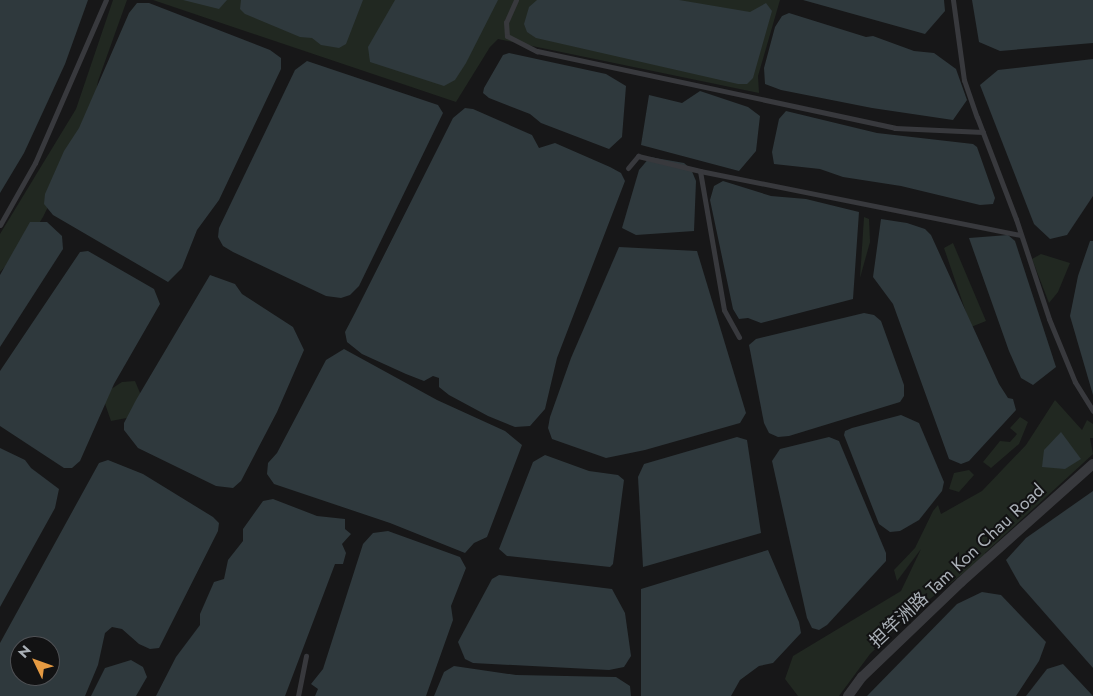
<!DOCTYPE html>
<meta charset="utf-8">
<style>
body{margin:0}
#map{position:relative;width:1093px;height:696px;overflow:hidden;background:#171718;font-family:Jost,"Noto Sans SC",sans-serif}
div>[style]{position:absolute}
.green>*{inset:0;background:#212821}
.water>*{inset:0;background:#2f393d}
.service>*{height:5px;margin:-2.5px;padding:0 2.5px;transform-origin:2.5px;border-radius:2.5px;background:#38393d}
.minor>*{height:10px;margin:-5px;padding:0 5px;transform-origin:5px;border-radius:5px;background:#38393d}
span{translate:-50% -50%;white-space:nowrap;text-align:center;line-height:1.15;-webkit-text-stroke:4px #121213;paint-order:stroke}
.street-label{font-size:18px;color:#aab0b7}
.north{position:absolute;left:10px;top:636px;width:50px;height:50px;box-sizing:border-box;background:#121213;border:1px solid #4f5155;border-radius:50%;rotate:312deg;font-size:14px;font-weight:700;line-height:20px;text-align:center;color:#aab0b7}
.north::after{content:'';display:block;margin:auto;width:18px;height:22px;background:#e59a42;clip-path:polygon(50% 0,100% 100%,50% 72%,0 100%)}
</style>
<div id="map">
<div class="green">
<div style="clip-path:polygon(113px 0,127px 0,98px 81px,91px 120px,43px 217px,27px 243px,0 272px,0 234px,76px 109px)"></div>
<div style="clip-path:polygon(153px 0,780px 0,758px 76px,759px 93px,498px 39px,490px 47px,456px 102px)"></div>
<div style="clip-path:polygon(864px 217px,869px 219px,870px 242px,860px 278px)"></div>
<div style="clip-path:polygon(953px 243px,986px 321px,971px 327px,944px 248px)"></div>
<div style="clip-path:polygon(1041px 254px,1070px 263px,1058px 292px,1049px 303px,1032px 259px)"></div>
<div style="clip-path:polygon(135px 381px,143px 400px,137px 416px,111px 421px,102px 395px,122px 382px)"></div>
<div style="clip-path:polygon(1055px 400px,1082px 430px,1087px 420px,1093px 424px,1093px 438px,1090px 438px,1093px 454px,985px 553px,986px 556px,918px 608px,870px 654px,839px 696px,798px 696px,785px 679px,793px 656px,901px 591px,921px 549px,897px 581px,894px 570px,915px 548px,933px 511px,938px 505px,941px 514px,982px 491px,1026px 445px)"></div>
<div style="clip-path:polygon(1020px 417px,1028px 422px,1019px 444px,991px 468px,983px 462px,1000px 441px,1010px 442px,1017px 434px,1010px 428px)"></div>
<div style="clip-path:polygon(969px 470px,974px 475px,959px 492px,949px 489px,954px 473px)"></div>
</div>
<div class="water">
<div style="clip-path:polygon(0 0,88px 0,65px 64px,24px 153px,0 193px)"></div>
<div style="clip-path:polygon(183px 0,227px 0,219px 9px)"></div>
<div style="clip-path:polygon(241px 0,363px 0,346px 44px,339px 48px,321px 45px,312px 38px,300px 37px,245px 14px,240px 9px)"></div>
<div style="clip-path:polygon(395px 0,498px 0,466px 63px,455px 80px,444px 86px,370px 62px,368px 47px)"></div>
<div style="clip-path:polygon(537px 0,679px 0,750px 12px,766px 3px,772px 11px,753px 78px,747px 84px,738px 84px,536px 38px,527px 32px,524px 24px,529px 7px)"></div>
<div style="clip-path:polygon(803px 0,944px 0,945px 11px,925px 34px)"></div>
<div style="clip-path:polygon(972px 0,1093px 0,1093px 43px,1000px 51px,979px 42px)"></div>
<div style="clip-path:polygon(137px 3px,149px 3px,270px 50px,281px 58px,281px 69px,219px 200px,197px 230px,182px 268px,168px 282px,53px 215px,44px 204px,45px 194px,64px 151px,79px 128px,129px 13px)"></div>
<div style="clip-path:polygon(789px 13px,866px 37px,873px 36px,914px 51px,934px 53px,956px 69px,967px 100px,953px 120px,872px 108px,781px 90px,765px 84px,764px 68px,775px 27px,782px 16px)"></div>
<div style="clip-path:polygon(509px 53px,606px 74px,626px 86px,622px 137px,609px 149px,541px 123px,530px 114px,489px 98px,483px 93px,484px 88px,503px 55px)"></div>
<div style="clip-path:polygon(1093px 59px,1093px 196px,1067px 235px,1050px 239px,1034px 224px,980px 85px,998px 70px)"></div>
<div style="clip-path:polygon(307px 61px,438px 105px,443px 113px,359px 286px,350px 295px,341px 298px,326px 296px,233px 252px,223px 246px,218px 237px,219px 228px,295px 70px)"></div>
<div style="clip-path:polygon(700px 91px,748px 107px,760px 116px,756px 151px,739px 171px,641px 145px,649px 95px,682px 103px)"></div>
<div style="clip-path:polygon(465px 108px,473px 109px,532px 135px,539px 148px,555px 143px,610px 167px,621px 173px,625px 181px,557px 358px,545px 409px,530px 426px,515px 427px,488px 416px,449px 395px,439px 387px,439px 378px,433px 376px,424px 381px,406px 374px,362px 354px,347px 342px,345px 332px,356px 311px,453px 118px)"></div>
<div style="clip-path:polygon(786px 111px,877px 133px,973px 144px,977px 147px,995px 198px,993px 204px,980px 205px,901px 186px,843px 177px,820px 169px,774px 164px,772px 152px,779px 119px)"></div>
<div style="clip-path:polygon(650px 157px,684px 163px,691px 169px,696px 181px,694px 231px,636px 235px,622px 228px,639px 170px)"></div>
<div style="clip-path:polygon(723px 181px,771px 196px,806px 199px,859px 212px,853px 299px,761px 323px,748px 318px,739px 319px,733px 309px,710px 200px,714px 186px)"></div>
<div style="clip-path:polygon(881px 219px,907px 223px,925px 229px,931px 235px,999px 384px,1008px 398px,1013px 399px,1016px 410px,969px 461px,961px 464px,949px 459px,893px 304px,873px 277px)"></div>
<div style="clip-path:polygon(30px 222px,47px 222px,62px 236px,63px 249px,0 347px,0 275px)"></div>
<div style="clip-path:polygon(1008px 235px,1015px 241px,1056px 367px,1033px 385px,1021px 378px,1009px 351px,969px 238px)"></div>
<div style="clip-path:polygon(1090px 241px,1093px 241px,1093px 395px,1070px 316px,1078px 276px)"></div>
<div style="clip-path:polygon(619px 247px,697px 251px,746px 413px,740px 423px,645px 450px,606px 458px,552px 439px,548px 428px,550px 417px,571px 358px)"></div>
<div style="clip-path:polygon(88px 251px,154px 289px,160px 304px,114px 384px,80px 461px,72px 468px,64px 468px,0 426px,0 371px,80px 252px)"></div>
<div style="clip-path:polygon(210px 275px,235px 284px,242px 294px,293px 327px,304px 350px,277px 412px,241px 481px,233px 488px,216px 486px,138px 448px,124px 430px,124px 423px,136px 400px)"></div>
<div style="clip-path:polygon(864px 313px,874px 315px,881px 321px,904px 385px,904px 396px,900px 402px,789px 436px,778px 437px,769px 433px,764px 423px,749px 345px,756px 339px)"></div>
<div style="clip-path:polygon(344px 349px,437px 400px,505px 431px,522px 445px,487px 537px,474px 543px,465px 553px,390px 523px,274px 484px,267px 474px,268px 463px,277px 453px,326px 360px)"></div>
<div style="clip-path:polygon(901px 415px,919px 423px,944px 482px,942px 491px,919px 520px,900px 531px,890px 532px,879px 524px,844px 435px,845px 431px,852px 428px)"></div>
<div style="clip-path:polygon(1061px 432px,1081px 459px,1065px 469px,1042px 467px,1044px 450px)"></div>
<div style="clip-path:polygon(737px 437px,747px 440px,761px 533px,643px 567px,638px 477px,644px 464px)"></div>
<div style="clip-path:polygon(829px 437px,839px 441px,886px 553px,886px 561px,827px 625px,819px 630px,812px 628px,807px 618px,772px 461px,780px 449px)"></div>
<div style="clip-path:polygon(0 448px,25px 460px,31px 468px,59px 489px,55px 508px,0 607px)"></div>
<div style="clip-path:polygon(545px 455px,589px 471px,618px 475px,624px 480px,613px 564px,610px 567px,507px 556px,499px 549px,533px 462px)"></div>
<div style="clip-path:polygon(evenodd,108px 460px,143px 474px,213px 517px,219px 523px,218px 531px,159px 648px,150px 649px,139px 644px,122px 629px,112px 627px,105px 633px,98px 665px,85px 696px,0 696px,0 643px,99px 463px,108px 460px,20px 646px,50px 646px,50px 676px,20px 676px,20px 646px)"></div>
<div style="clip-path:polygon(1093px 491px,1093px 668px,1020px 585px,1006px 560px,1026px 538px)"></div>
<div style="clip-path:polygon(273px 499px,317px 516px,345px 519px,345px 529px,351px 534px,342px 544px,346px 553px,343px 564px,335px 564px,285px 696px,156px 696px,176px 657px,200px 625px,200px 614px,214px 582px,224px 579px,228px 560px,243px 541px,243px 529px,263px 501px)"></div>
<div style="clip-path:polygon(388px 531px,460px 557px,466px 568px,451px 606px,453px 620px,426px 696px,315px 696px,318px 689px,311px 684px,323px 669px,363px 544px,373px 533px)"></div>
<div style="clip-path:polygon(768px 550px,799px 622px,801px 633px,773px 663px,759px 666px,740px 680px,731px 696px,641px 696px,641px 589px)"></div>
<div style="clip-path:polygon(499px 575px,612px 589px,625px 613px,631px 656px,624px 667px,609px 670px,473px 663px,465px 659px,458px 642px,492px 579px)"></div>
<div style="clip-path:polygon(982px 592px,1001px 595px,1046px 642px,1039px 661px,1016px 696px,867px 696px,957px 604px)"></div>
<div style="clip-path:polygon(131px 660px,143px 667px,147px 677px,136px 696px,91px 696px,105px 668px)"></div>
<div style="clip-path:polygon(1063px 664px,1093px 696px,1026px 696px,1047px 669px)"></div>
<div style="clip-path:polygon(454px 666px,516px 675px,616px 677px,630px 686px,631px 696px,434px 696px,444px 672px)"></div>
</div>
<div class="service">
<div style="left:516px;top:0;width:24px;rotate:114deg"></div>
<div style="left:506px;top:22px;width:14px;rotate:86deg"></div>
<div style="left:507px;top:36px;width:34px;rotate:27deg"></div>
<div style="left:537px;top:51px;width:366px;rotate:12.1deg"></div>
<div style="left:895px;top:128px;width:88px;rotate:2.6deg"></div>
<div style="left:953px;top:0;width:81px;rotate:82.2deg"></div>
<div style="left:964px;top:80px;width:39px;rotate:71deg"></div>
<div style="left:977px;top:117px;width:109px;rotate:69.1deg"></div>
<div style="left:1016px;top:219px;width:105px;rotate:71.7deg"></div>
<div style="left:1049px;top:319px;width:68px;rotate:67.6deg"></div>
<div style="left:1075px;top:382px;width:34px;rotate:58deg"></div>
<div style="left:628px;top:168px;width:16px;rotate:-50deg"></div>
<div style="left:638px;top:156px;width:64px;rotate:13.6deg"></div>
<div style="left:700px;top:171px;width:327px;rotate:11.3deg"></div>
<div style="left:700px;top:171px;width:141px;rotate:80.2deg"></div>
<div style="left:724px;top:310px;width:31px;rotate:61deg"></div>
<div style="left:0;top:225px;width:71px;rotate:-60.6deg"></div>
<div style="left:35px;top:163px;width:178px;rotate:-66.5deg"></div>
<div style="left:298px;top:696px;width:41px;rotate:-78.7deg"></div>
</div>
<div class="minor">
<div style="left:848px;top:696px;width:24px;rotate:-54deg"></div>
<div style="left:862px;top:677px;width:137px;rotate:-43.8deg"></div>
<div style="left:961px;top:582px;width:177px;rotate:-41.8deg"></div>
</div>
<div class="street-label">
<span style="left:957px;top:566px;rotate:-43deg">担竿洲路 Tam Kon Chau Road</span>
</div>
<div class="north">N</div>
</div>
